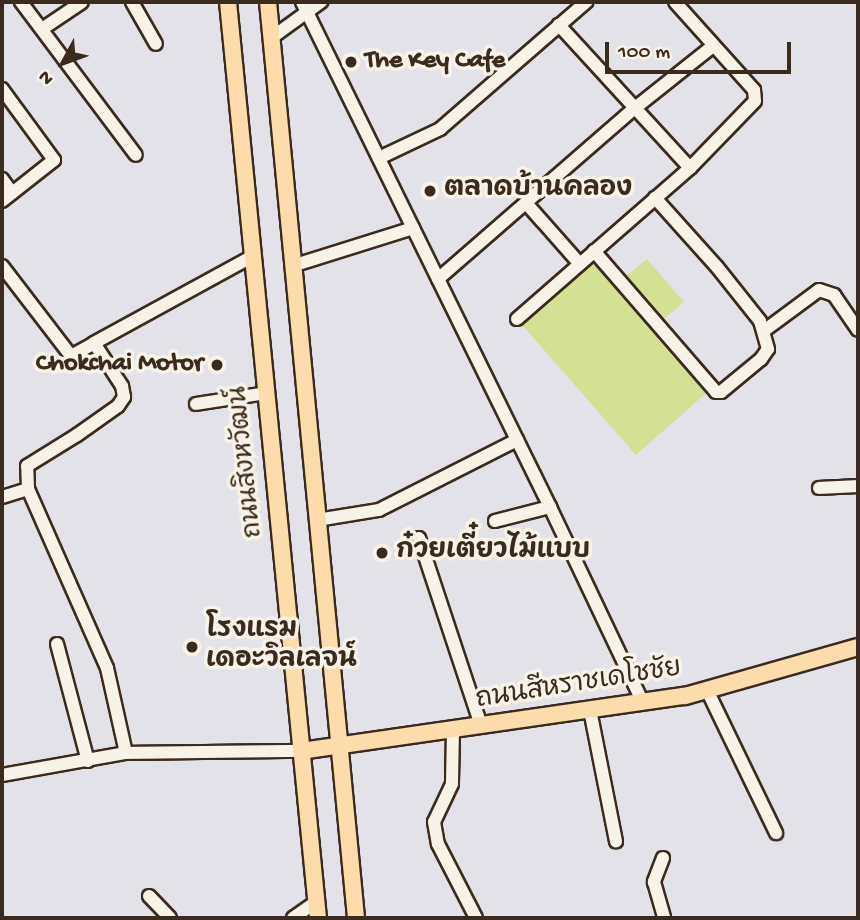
<!DOCTYPE html>
<meta charset="utf-8">
<style>
body{margin:0}
#map{position:relative;width:860px;height:920px;overflow:hidden;background:#e4e2e9;font-family:"Gochi Hand","Playpen Sans Thai",sans-serif}
div>[style]{position:absolute}
.green>*{inset:0;background:#d4e194}
.roads{filter:drop-shadow(2px 0 #3b2a1e) drop-shadow(-2px 0 #3b2a1e) drop-shadow(0 2px #3b2a1e) drop-shadow(0 -2px #3b2a1e)}
.minor>*{height:12px;margin:-6px;padding:0 6px;transform-origin:6px;border-radius:6px;background:#f7f3e8}
.major>*{height:16px;margin:-8px;padding:0 8px;transform-origin:8px;border-radius:8px;background:#fddcac}
.dots>*{width:19px;height:19px;translate:-50% -50%;box-sizing:border-box;border:4px solid #f7f3e8;border-radius:50%}
span{translate:-50% -50%;white-space:nowrap;text-align:center;line-height:1.15;-webkit-text-stroke:7px #f7f3e8;paint-order:stroke}
.poi-label{font-size:26px;color:#3b2a1e;font-weight:700}
.left{translate:0 -50%;text-align:left}
.right{translate:-100% -50%;text-align:right}
.street-label{font-size:26px;color:#3b2a1e}
.frame{position:absolute;inset:0;border:4px solid #3b2a1e;pointer-events:none}
.north{position:absolute;left:28px;top:28px;width:70px;height:70px;-webkit-text-stroke:5px #f7f3e8;paint-order:stroke;rotate:229deg;font-size:19px;font-weight:700;line-height:28px;text-align:center;color:#3b2a1e}
.north::after{content:'';display:block;margin:auto;width:24px;height:32px;background:#3b2a1e;clip-path:polygon(50% 0,100% 100%,50% 72%,0 100%)}
.scale{position:absolute;left:605px;top:42px;width:186px;height:32px;box-sizing:border-box;border:4px solid #3b2a1e;border-top:0;padding-left:9px;font-size:21px;line-height:24px;white-space:nowrap;color:#3b2a1e;-webkit-text-stroke:5px #f7f3e8;paint-order:stroke}
</style>
<div id="map">
<div class="green">
<div style="clip-path:polygon(594px 251px,620px 281px,647px 259px,684px 302px,658px 324px,712px 388px,636px 455px,517px 319px)"></div>
</div>
<div class="roads">
<div class="minor">
<div style="left:21px;top:2px;width:191px;rotate:53.1deg"></div>
<div style="left:132px;top:2px;width:48px;rotate:60.3deg"></div>
<div style="left:302px;top:2px;width:563px;rotate:63.84deg"></div>
<div style="left:550px;top:507px;width:217px;rotate:64.6deg"></div>
<div style="left:42px;top:29px;width:48px;rotate:-34deg"></div>
<div style="left:271px;top:38px;width:62px;rotate:-35.8deg"></div>
<div style="left:2px;top:89px;width:88px;rotate:53.8deg"></div>
<div style="left:54px;top:160px;width:66px;rotate:141.7deg"></div>
<div style="left:379px;top:158px;width:68px;rotate:-25.4deg"></div>
<div style="left:440px;top:129px;width:194px;rotate:-41deg"></div>
<div style="left:690px;top:168px;width:81px;rotate:-132.5deg"></div>
<div style="left:635px;top:108px;width:100px;rotate:-38.5deg"></div>
<div style="left:2px;top:179px;width:17px;rotate:54deg"></div>
<div style="left:526px;top:203px;width:81px;rotate:48.5deg"></div>
<div style="left:594px;top:251px;width:186px;rotate:49.1deg"></div>
<div style="left:716px;top:392px;width:5px"></div>
<div style="left:721px;top:392px;width:52px;rotate:-39.5deg"></div>
<div style="left:761px;top:359px;width:12px;rotate:-55deg"></div>
<div style="left:768px;top:349px;width:29px;rotate:-106deg"></div>
<div style="left:760px;top:321px;width:69px;rotate:-128.5deg"></div>
<div style="left:717px;top:267px;width:93px;rotate:-131.9deg"></div>
<div style="left:2px;top:266px;width:113px;rotate:52.5deg"></div>
<div style="left:71px;top:356px;width:26px;rotate:-29deg"></div>
<div style="left:292px;top:266px;width:127px;rotate:-17.4deg"></div>
<div style="left:438px;top:279px;width:261px;rotate:-41deg"></div>
<div style="left:635px;top:108px;width:113px;rotate:-132.5deg"></div>
<div style="left:517px;top:319px;width:230px;rotate:-41.1deg"></div>
<div style="left:690px;top:168px;width:93px;rotate:-45.9deg"></div>
<div style="left:755px;top:101px;width:11px;rotate:-95deg"></div>
<div style="left:754px;top:90px;width:118px;rotate:-131.9deg"></div>
<div style="left:765px;top:330px;width:67px;rotate:-36.5deg"></div>
<div style="left:819px;top:290px;width:16px;rotate:18deg"></div>
<div style="left:834px;top:295px;width:42px;rotate:55.6deg"></div>
<div style="left:196px;top:404px;width:71px;rotate:-8.9deg"></div>
<div style="left:819px;top:488px;width:39px;rotate:-3deg"></div>
<div style="left:2px;top:497px;width:27px;rotate:-17deg"></div>
<div style="left:317px;top:520px;width:63px;rotate:-9.2deg"></div>
<div style="left:379px;top:510px;width:155px;rotate:-26.9deg"></div>
<div style="left:495px;top:521px;width:57px;rotate:-14.3deg"></div>
<div style="left:419px;top:538px;width:198px;rotate:71.7deg"></div>
<div style="left:57px;top:644px;width:121px;rotate:75.2deg"></div>
<div style="left:707px;top:690px;width:159px;rotate:64.2deg"></div>
<div style="left:590px;top:710px;width:134px;rotate:78.8deg"></div>
<div style="left:453px;top:730px;width:54px;rotate:91.1deg"></div>
<div style="left:452px;top:784px;width:42px;rotate:115.3deg"></div>
<div style="left:434px;top:822px;width:22px;rotate:80deg"></div>
<div style="left:438px;top:844px;width:83px;rotate:62.8deg"></div>
<div style="left:126px;top:753px;width:87px;rotate:-102.6deg"></div>
<div style="left:107px;top:668px;width:196px;rotate:-113.8deg"></div>
<div style="left:28px;top:489px;width:23px;rotate:-92deg"></div>
<div style="left:27px;top:466px;width:59px;rotate:-31.8deg"></div>
<div style="left:77px;top:435px;width:50px;rotate:-35.3deg"></div>
<div style="left:118px;top:406px;width:11px;rotate:-56deg"></div>
<div style="left:124px;top:397px;width:11px;rotate:-100deg"></div>
<div style="left:122px;top:386px;width:51px;rotate:-123.1deg"></div>
<div style="left:94px;top:343px;width:181px;rotate:-28.7deg"></div>
<div style="left:2px;top:775px;width:126px;rotate:-10.1deg"></div>
<div style="left:126px;top:753px;width:175px;rotate:-0.7deg"></div>
<div style="left:663px;top:858px;width:26px;rotate:111deg"></div>
<div style="left:654px;top:882px;width:37px;rotate:74deg"></div>
<div style="left:149px;top:896px;width:30px;rotate:46deg"></div>
<div style="left:293px;top:918px;width:28px;rotate:-35deg"></div>
</div>
<div class="major">
<div style="left:228px;top:2px;width:920px;rotate:84.39deg"></div>
<div style="left:268px;top:2px;width:920px;rotate:84.51deg"></div>
<div style="left:301px;top:751px;width:388px;rotate:-8.2deg"></div>
<div style="left:685px;top:696px;width:180px;rotate:-15.8deg"></div>
</div>
</div>
<div class="dots">
<div style="left:351px;top:62px;background:#3b2a1e"></div>
<div style="left:430px;top:191px;background:#3b2a1e"></div>
<div style="left:217px;top:365px;background:#3b2a1e"></div>
<div style="left:382px;top:553px;background:#3b2a1e"></div>
<div style="left:192px;top:647px;background:#3b2a1e"></div>
</div>
<div class="poi-label">
<span class="left" style="left:365px;top:62px">The Key Cafe</span>
<span class="left" style="left:444px;top:191px">ตลาดบ้านคลอง</span>
<span class="right" style="left:203px;top:365px">Chokchai Motor</span>
<span class="left" style="left:396px;top:553px">ก๋วยเตี๋ยวไม้แบบ</span>
<span class="left" style="left:206px;top:647px">โรงแรม<br>เดอะวิลเลจน์</span>
</div>
<div class="street-label">
<span style="left:248px;top:462px;rotate:-96deg">ถนนสิงหวัฒน์</span>
<span style="left:579px;top:686px;rotate:-9deg">ถนนสีหราชเดโชชัย</span>
</div>
<div class="frame"></div>
<div class="north">N</div>
<div class="scale">100 m</div>
</div>
